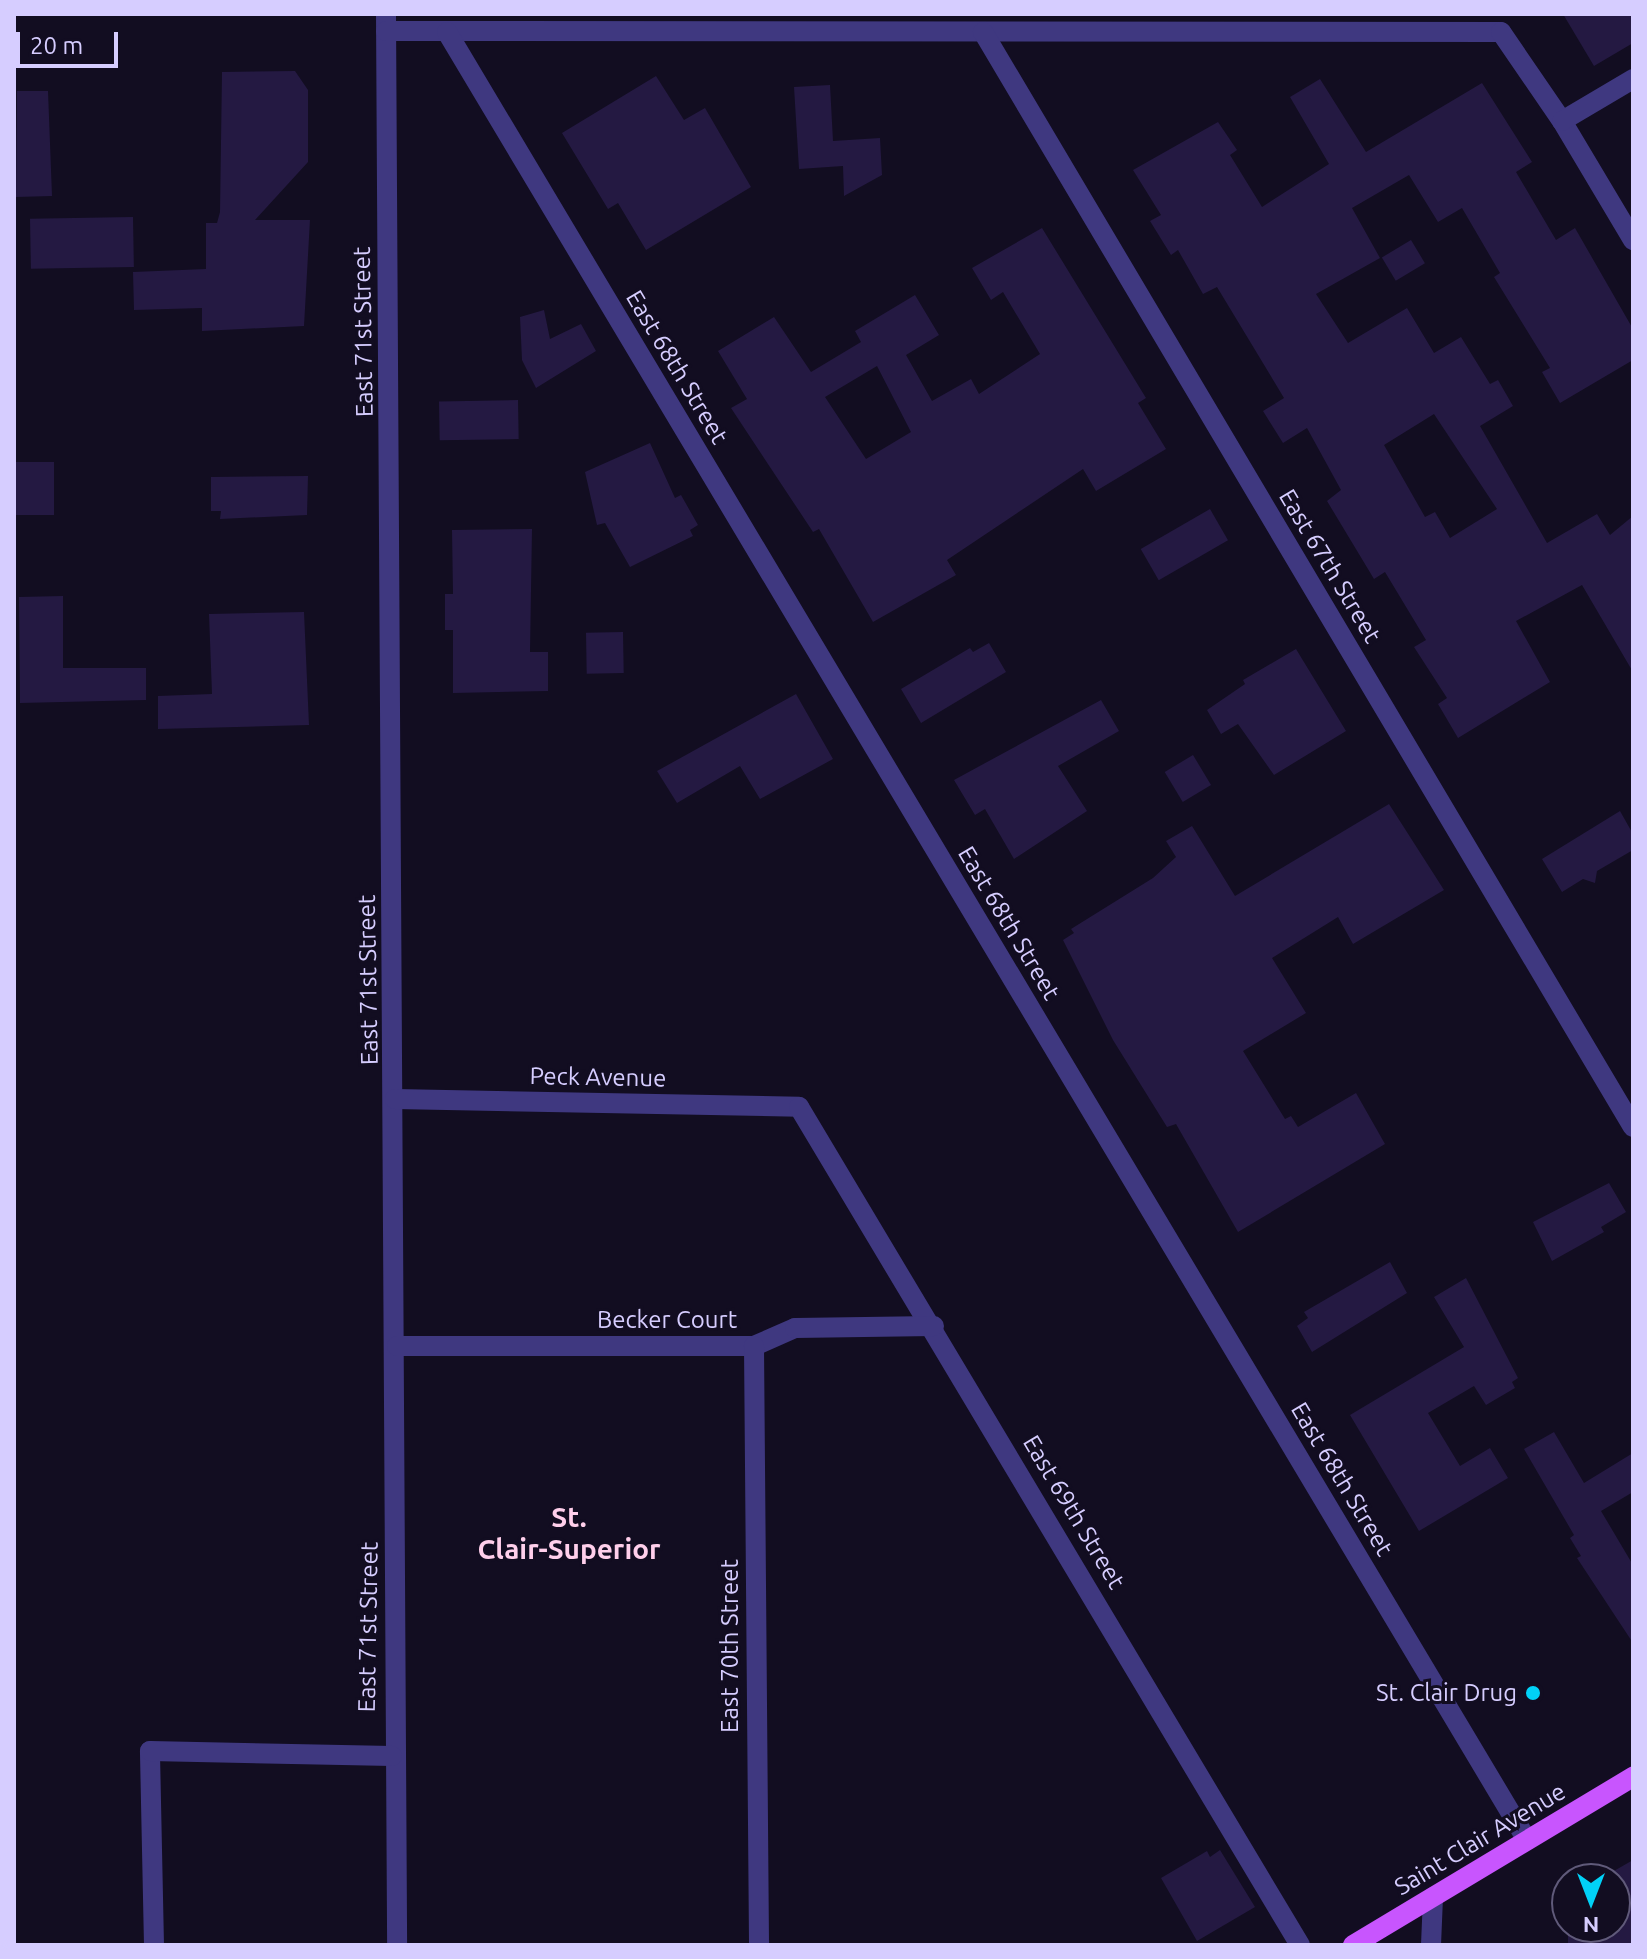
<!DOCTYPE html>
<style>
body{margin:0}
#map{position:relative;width:1647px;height:1959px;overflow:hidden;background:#120d21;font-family:Ubuntu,sans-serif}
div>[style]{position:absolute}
.building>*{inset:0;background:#241942;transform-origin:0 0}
.minor>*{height:20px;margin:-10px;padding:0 10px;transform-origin:10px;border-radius:10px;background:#3f3880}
.major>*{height:20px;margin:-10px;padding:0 10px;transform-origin:10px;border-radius:10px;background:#c855fe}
.dots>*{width:22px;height:22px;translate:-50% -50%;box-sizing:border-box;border:4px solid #120d21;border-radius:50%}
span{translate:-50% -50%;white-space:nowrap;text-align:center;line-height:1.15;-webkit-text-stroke:6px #120d21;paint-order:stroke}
.street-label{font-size:24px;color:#d6cdff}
.poi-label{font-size:24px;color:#d6cdff}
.right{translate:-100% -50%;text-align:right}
.quarter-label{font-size:28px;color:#ffcfeb;font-weight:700}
.frame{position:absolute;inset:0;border:16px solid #d6cdff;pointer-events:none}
.north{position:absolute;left:1551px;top:1863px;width:80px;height:80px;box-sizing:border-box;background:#120d21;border:2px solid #605a7a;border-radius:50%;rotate:180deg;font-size:22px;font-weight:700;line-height:32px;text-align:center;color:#d6cdff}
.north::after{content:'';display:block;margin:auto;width:28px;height:36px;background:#01d1f7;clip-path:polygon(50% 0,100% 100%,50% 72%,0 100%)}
.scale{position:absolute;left:16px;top:32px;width:102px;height:36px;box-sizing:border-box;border:4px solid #d6cdff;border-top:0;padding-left:10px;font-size:24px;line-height:28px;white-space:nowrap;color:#d6cdff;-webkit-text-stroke:6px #120d21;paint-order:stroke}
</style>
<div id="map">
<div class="building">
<div style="clip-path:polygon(1563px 14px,1633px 14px,1633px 43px,1594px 66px)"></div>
<div style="clip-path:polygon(295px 71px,308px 90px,308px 162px,255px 220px,310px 220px,304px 326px,202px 331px,202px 308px,134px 310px,133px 272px,206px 269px,206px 223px,217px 223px,220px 212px,222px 72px)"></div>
<div style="clip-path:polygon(656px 76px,684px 120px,705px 108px,751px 187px,646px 250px,618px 203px,608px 209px,562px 133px)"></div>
<div style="clip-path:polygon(evenodd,1320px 79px,1366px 152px,1482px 83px,1532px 162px,1516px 172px,1556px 240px,1575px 228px,1633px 329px,1633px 360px,1560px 403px,1542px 372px,1550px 368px,1494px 277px,1500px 273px,1462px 208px,1438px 222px,1409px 175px,1352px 208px,1380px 258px,1316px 294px,1348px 343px,1407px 308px,1434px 353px,1461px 337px,1490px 384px,1498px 380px,1513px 406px,1480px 426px,1547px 543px,1597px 514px,1610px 535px,1633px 516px,1633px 672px,1582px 585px,1516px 621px,1550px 682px,1458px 738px,1438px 704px,1447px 698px,1414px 647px,1426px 640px,1385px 572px,1374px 579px,1327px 501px,1341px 490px,1307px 428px,1283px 443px,1263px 411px,1284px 398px,1217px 287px,1203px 294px,1178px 250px,1171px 255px,1150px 221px,1161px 215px,1133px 170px,1218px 122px,1237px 150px,1230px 155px,1262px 207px,1329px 164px,1290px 97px,1320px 79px,1434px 414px,1497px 509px,1450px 538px,1435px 512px,1425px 517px,1384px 445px,1434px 414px)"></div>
<div style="clip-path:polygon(830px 85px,833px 141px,880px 138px,882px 175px,844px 196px,843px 166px,799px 169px,794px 87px)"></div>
<div style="clip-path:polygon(17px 91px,48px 91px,52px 196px,16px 197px)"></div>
<div style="left:133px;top:217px;width:50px;height:103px;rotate:89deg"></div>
<div style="clip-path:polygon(evenodd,1042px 228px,1146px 398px,1138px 403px,1166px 449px,1096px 491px,1083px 469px,947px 560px,956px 575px,873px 622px,819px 529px,813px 532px,731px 408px,747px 399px,718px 351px,774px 317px,811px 372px,861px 342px,855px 331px,915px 295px,939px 335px,906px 355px,932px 401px,971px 379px,979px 394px,1040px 354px,1003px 292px,991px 300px,972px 268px,1042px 228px,877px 366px,911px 432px,866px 459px,825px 397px,877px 366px)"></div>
<div style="left:1411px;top:240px;width:27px;height:34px;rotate:59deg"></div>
<div style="clip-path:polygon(544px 310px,550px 339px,581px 324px,596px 351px,536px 388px,522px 360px,520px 317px)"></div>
<div style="left:518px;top:400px;width:39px;height:79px;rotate:89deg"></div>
<div style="clip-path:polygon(650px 443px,675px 498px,681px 495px,698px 525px,690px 530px,693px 536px,630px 567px,605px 523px,597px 525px,585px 472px)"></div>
<div style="left:15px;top:462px;width:39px;height:53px"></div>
<div style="clip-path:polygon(308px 476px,307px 515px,220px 519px,221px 511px,211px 511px,211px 477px)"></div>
<div style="left:1210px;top:509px;width:36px;height:80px;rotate:60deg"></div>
<div style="clip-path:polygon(532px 529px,530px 652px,548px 652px,548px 691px,453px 693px,453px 630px,445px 630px,445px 594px,453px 594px,452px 530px)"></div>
<div style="clip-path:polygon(63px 596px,63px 668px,146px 668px,146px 700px,20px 703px,19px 597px)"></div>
<div style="clip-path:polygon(304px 612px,309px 725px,158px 729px,158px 696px,212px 694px,209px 614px)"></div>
<div style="left:623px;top:632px;width:41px;height:37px;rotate:89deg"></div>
<div style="clip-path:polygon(989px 643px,1006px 672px,921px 723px,901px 689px,970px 648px,973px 652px)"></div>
<div style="clip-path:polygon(1296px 649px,1346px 731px,1274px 775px,1238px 724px,1221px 734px,1207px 710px,1245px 684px,1243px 680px)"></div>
<div style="clip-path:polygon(796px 694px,833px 759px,760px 799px,740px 766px,677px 803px,657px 771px)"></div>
<div style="clip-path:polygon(1101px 700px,1119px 731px,1058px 766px,1087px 811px,1014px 859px,985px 809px,975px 815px,954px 780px)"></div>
<div style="left:1193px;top:755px;width:35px;height:33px;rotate:59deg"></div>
<div style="clip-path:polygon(1389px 804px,1444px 890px,1353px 944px,1338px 917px,1272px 958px,1306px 1013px,1243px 1051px,1285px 1119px,1291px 1116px,1298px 1127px,1356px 1093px,1385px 1144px,1238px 1232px,1176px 1124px,1167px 1127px,1113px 1040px,1063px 940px,1074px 933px,1071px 929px,1153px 878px,1176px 857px,1166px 841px,1192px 826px,1235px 896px)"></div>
<div style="clip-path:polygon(1620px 811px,1633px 834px,1633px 850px,1597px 871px,1595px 883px,1583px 879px,1562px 892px,1542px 859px)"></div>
<div style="clip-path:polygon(1609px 1183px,1626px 1212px,1601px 1227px,1604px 1232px,1552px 1261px,1533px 1222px)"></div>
<div style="clip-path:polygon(1390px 1262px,1407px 1293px,1312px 1352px,1297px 1326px,1308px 1318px,1304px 1312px)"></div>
<div style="clip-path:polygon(1466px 1278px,1518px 1378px,1512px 1382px,1515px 1388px,1486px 1405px,1474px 1386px,1428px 1413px,1460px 1466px,1490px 1448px,1508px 1478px,1419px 1531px,1350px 1415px,1464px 1347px,1434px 1297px)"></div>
<div style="clip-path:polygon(1554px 1432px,1584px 1483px,1633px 1453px,1633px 1492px,1601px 1511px,1633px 1565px,1633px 1643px,1577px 1558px,1581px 1556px,1570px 1538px,1574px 1535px,1524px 1449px)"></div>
<div style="clip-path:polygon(1220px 1850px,1255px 1907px,1197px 1941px,1161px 1878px,1207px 1851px,1210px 1857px)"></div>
<div style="clip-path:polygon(1633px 1860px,1633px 1945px,1568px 1945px,1568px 1927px,1615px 1927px,1615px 1879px,1600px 1879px)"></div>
</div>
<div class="minor">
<div style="left:386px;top:14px;width:1931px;rotate:89.67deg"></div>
<div style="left:386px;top:31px;width:1115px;rotate:0.05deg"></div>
<div style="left:1501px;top:32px;width:108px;rotate:55.6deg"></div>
<div style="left:1562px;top:121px;width:139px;rotate:59.2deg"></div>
<div style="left:447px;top:32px;width:2106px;rotate:59.15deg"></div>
<div style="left:983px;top:32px;width:1273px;rotate:59.31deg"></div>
<div style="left:1562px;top:121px;width:82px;rotate:-30.6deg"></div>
<div style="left:395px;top:1099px;width:404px;rotate:1.1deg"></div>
<div style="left:799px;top:1107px;width:976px;rotate:59.13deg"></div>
<div style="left:397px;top:1346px;width:357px"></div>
<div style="left:754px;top:1346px;width:45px;rotate:-23.7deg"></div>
<div style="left:795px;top:1328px;width:139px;rotate:-0.8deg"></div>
<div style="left:754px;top:1346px;width:599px;rotate:89.52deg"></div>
<div style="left:154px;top:1945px;width:194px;rotate:-91.2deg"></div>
<div style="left:150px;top:1751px;width:242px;rotate:1.2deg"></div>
<div style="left:1431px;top:1945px;width:48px;rotate:-87.6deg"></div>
</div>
<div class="major">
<div style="left:1353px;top:1945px;width:327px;rotate:-31deg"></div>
</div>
<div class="dots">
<div style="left:1533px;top:1693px;background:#01d1f7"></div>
</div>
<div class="street-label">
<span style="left:363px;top:332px;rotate:-91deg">East 71st Street</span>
<span style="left:677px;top:367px;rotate:59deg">East 68th Street</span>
<span style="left:1330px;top:566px;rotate:59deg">East 67th Street</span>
<span style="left:1009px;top:923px;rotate:59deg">East 68th Street</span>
<span style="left:368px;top:980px;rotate:-91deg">East 71st Street</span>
<span style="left:598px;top:1077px;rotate:1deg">Peck Avenue</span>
<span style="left:667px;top:1320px">Becker Court</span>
<span style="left:1342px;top:1479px;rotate:59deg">East 68th Street</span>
<span style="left:1074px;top:1512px;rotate:59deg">East 69th Street</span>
<span style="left:368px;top:1627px;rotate:-89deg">East 71st Street</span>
<span style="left:730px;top:1646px;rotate:-90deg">East 70th Street</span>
<span style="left:1480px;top:1839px;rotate:-31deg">Saint Clair Avenue</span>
</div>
<div class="poi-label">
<span class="right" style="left:1517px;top:1693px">St. Clair Drug</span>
</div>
<div class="quarter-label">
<span style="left:569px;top:1533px">St.<br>Clair-Superior</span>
</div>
<div class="frame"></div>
<div class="north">N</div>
<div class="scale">20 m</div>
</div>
